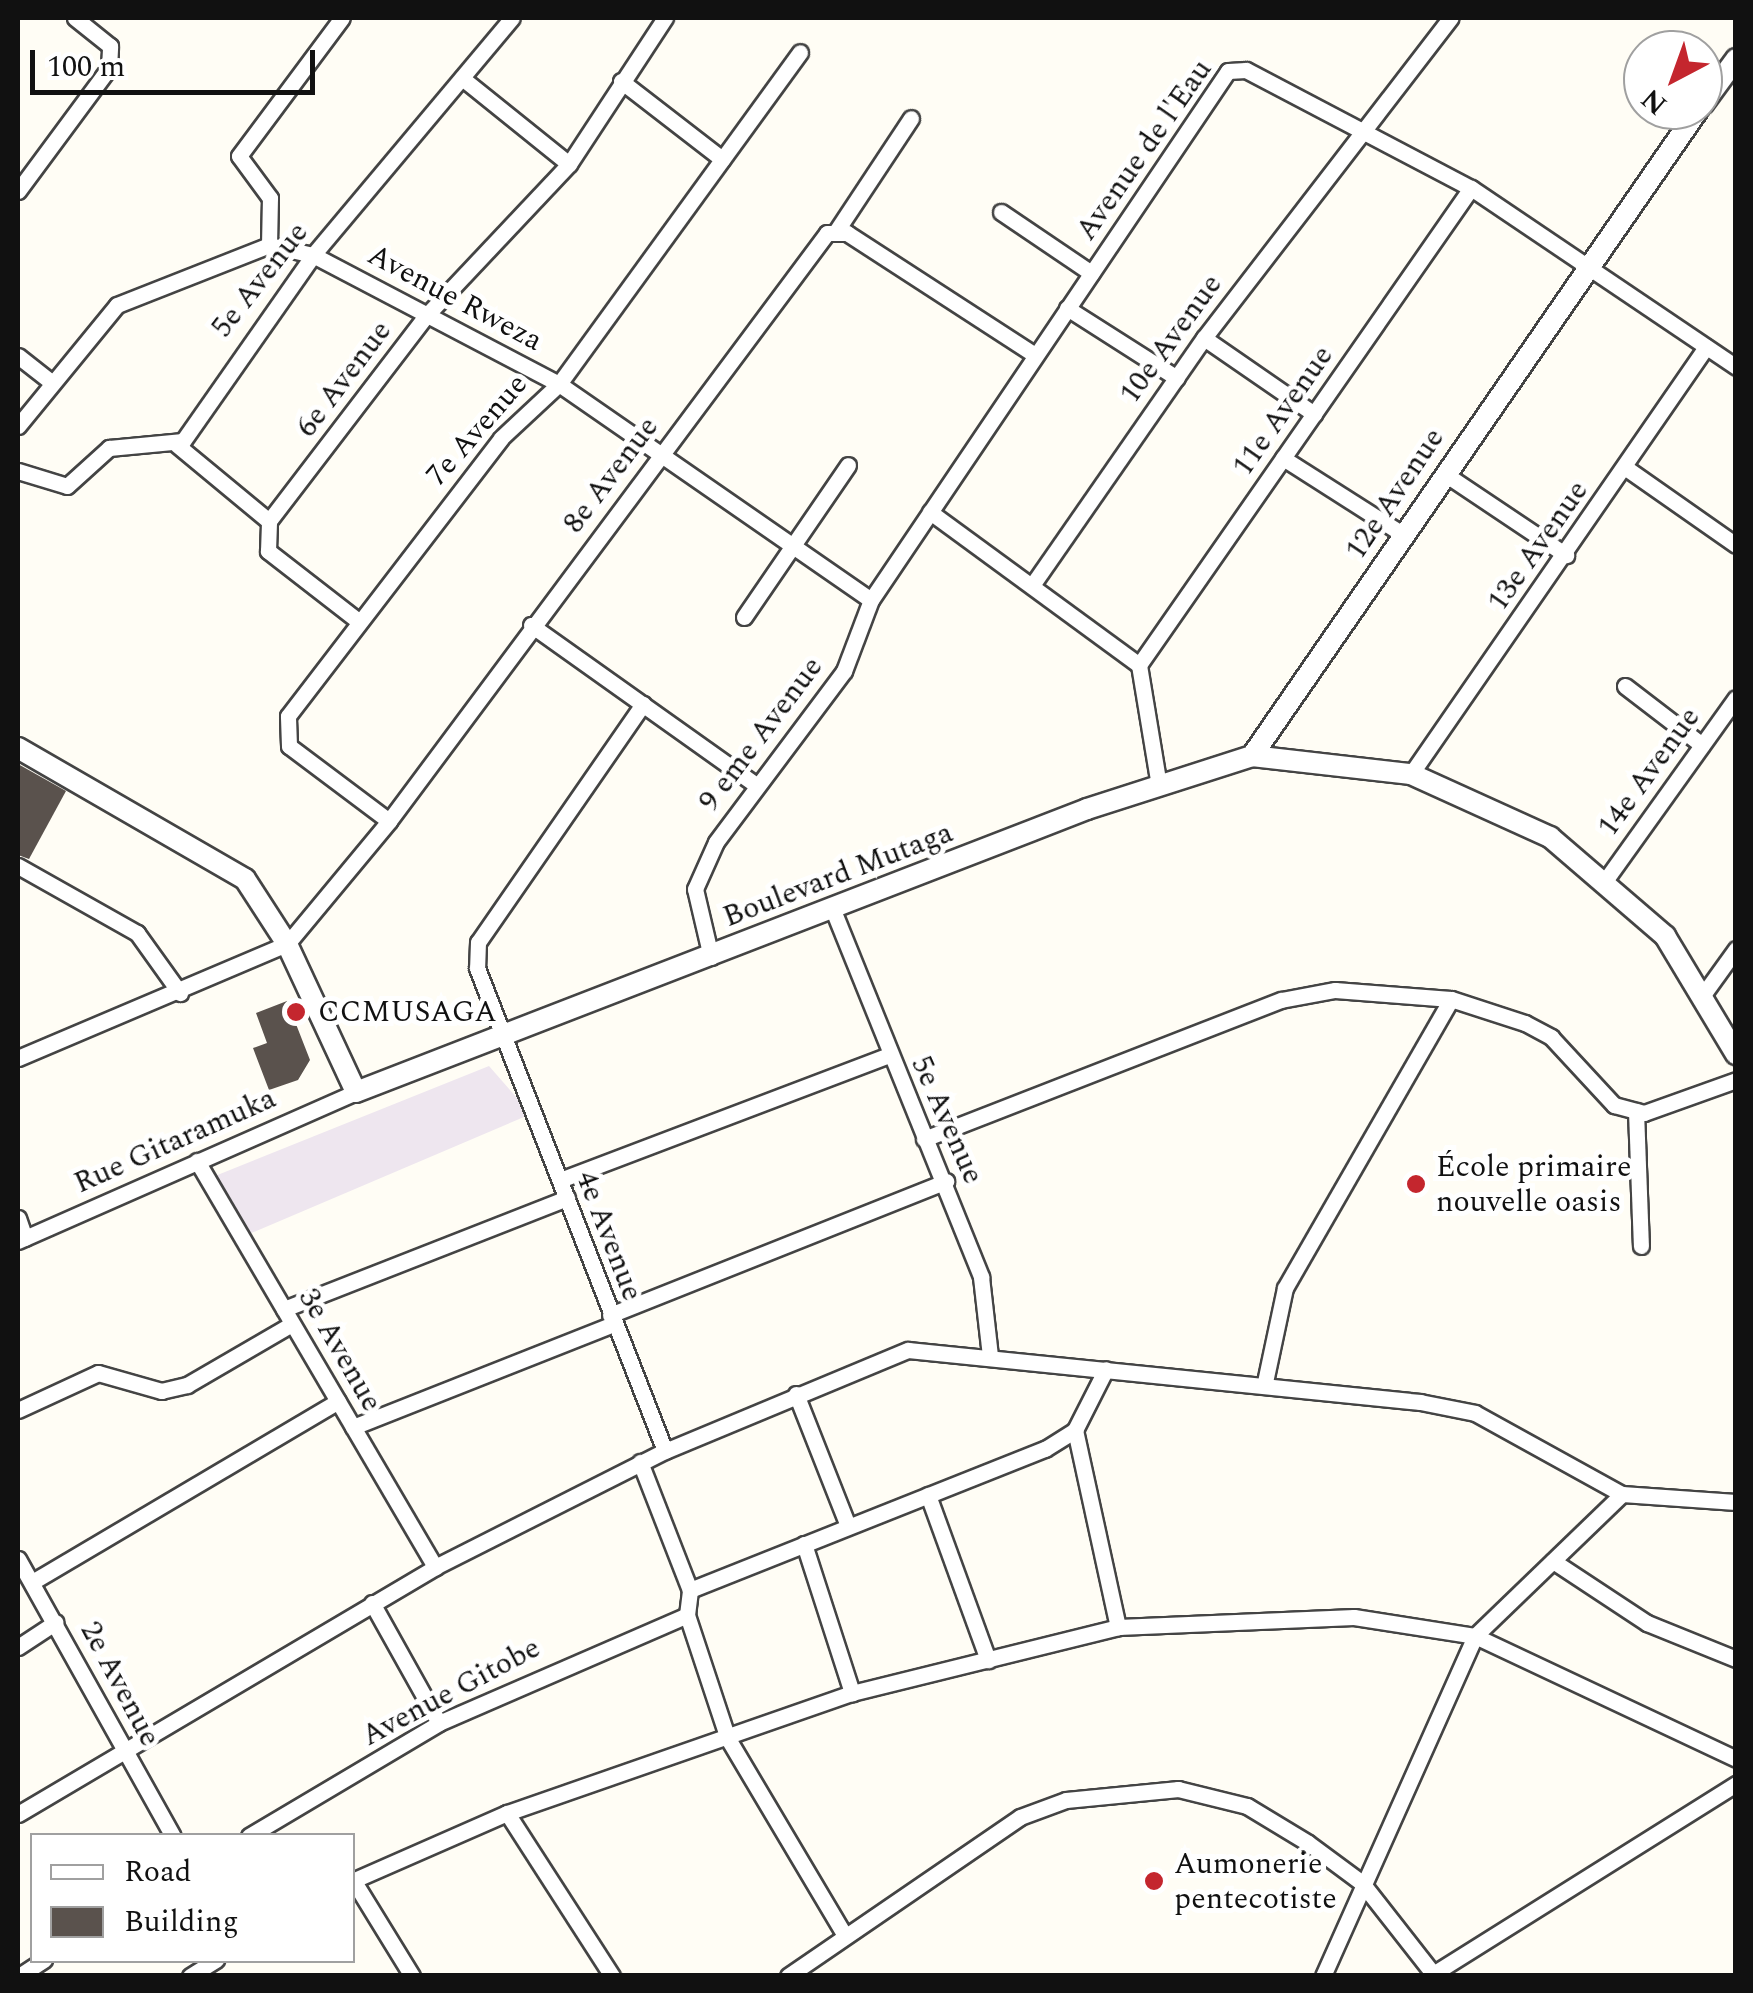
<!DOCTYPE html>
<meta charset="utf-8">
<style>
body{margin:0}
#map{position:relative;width:1753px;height:1993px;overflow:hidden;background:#fffdf5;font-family:Spectral,serif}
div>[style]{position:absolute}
.industrial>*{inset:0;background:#eee6ef}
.building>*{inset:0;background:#5a524d}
.roads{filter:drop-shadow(2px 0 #444) drop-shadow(-2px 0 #444) drop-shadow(0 2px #444) drop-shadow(0 -2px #444)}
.minor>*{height:15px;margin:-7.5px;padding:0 7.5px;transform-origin:7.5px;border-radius:7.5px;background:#fff}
.tertiary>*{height:20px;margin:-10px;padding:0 10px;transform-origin:10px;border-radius:10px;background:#fff}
.dots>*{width:28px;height:28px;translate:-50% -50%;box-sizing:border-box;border:5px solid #fff;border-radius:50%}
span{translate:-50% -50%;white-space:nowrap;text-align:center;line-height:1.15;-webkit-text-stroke:10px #fff;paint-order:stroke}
.street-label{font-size:30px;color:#111}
.poi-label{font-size:30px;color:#111}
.left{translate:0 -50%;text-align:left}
.frame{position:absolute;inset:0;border:20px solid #111;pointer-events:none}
.legend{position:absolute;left:30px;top:1833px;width:325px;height:130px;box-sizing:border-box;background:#fff;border:2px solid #a0a0a0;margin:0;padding:12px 18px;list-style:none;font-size:30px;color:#111}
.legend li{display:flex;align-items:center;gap:20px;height:50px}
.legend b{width:50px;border:2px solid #a0a0a0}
.north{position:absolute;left:1623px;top:30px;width:100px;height:100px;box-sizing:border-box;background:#fff;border:2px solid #a0a0a0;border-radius:50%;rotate:221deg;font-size:28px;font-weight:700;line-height:40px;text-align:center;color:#111}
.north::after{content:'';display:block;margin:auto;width:35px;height:45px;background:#c4262e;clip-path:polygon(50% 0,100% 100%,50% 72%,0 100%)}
.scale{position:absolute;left:30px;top:50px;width:285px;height:45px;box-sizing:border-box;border:5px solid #111;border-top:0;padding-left:12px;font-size:30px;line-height:35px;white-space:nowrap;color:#111;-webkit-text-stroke:8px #fff;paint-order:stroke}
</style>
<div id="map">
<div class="industrial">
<div style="clip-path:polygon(489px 1066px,531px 1114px,242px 1237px,215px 1176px)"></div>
</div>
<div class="building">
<div style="clip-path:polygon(18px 764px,66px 791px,29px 859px,18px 855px)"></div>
<div style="clip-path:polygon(287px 1001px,310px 1060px,298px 1080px,269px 1090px,253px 1048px,267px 1043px,256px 1013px)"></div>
</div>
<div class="roads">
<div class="minor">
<div style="left:462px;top:78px;width:137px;rotate:38.8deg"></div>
<div style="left:621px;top:81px;width:128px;rotate:37.7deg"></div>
<div style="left:18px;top:191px;width:153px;rotate:-53.5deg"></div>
<div style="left:109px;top:68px;width:22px;rotate:-87deg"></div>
<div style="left:110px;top:46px;width:45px;rotate:-141.3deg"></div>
<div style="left:1001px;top:212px;width:109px;rotate:34.1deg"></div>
<div style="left:837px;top:230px;width:134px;rotate:-56.5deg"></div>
<div style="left:269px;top:245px;width:47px;rotate:-88.8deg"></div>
<div style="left:270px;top:198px;width:52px;rotate:-126.4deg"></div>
<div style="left:239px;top:156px;width:172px;rotate:-53.3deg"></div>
<div style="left:1067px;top:308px;width:130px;rotate:32.5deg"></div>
<div style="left:1204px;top:338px;width:134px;rotate:34.6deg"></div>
<div style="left:18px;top:356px;width:42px;rotate:38.2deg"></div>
<div style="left:18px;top:426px;width:156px;rotate:-50.7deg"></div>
<div style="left:117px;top:305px;width:163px;rotate:-21.5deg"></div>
<div style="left:269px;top:245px;width:45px;rotate:12.8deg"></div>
<div style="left:313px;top:255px;width:278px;rotate:27.7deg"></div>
<div style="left:559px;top:384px;width:379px;rotate:34.7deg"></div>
<div style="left:177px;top:445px;width:119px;rotate:39.6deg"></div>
<div style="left:1283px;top:458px;width:143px;rotate:32.5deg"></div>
<div style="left:1626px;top:468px;width:134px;rotate:35deg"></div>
<div style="left:18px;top:471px;width:51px;rotate:17deg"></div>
<div style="left:67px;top:486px;width:57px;rotate:-42.1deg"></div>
<div style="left:109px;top:448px;width:74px;rotate:-5.4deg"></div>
<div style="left:183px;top:441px;width:227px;rotate:-55deg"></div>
<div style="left:313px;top:255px;width:309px;rotate:-50deg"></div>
<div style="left:1445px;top:474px;width:146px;rotate:33.8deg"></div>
<div style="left:930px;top:512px;width:259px;rotate:36.2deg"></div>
<div style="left:1139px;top:665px;width:123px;rotate:80.6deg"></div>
<div style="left:1035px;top:581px;width:296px;rotate:-55.2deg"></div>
<div style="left:1204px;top:338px;width:404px;rotate:-52.4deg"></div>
<div style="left:744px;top:617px;width:184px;rotate:-55.6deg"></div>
<div style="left:357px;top:620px;width:113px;rotate:-142.2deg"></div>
<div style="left:268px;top:551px;width:30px;rotate:-88deg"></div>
<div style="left:269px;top:521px;width:257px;rotate:-52.6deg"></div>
<div style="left:425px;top:317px;width:210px;rotate:-46.7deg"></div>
<div style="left:569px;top:164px;width:175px;rotate:-56.7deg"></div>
<div style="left:531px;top:625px;width:272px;rotate:35.4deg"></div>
<div style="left:1139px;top:665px;width:581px;rotate:-55.16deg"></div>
<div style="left:1625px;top:686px;width:97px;rotate:37.5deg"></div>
<div style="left:643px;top:704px;width:290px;rotate:124.7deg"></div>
<div style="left:478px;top:942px;width:26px;rotate:92deg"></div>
<div style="left:477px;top:968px;width:518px;rotate:68.73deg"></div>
<div style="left:1411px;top:774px;width:519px;rotate:-55.36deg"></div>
<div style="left:389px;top:821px;width:125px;rotate:-143.1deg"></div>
<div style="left:289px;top:746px;width:30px;rotate:-92deg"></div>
<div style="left:288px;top:716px;width:350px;rotate:-52.5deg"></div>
<div style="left:501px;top:438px;width:79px;rotate:-43deg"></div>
<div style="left:559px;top:384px;width:410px;rotate:-54deg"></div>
<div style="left:18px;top:866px;width:137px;rotate:29.4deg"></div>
<div style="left:137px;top:933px;width:74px;rotate:54.4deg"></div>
<div style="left:1607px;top:878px;width:221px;rotate:-54.4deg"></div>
<div style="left:833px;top:910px;width:396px;rotate:68deg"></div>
<div style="left:981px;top:1277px;width:80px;rotate:83.5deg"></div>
<div style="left:711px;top:957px;width:70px;rotate:-103.2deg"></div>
<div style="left:695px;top:889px;width:51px;rotate:-65.9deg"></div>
<div style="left:716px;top:842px;width:214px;rotate:-53.2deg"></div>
<div style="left:844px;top:671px;width:76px;rotate:-69.2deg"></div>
<div style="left:871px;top:600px;width:638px;rotate:-55.99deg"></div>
<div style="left:1228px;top:71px;width:18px;rotate:-3deg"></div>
<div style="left:1246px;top:70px;width:254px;rotate:27.7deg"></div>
<div style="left:1471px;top:188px;width:320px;rotate:34deg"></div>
<div style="left:1705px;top:992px;width:53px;rotate:-54.2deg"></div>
<div style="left:18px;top:1058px;width:292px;rotate:-23deg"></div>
<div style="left:287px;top:944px;width:160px;rotate:-50.3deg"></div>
<div style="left:389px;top:821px;width:733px;rotate:-53.32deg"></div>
<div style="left:827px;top:233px;width:20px"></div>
<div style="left:847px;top:233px;width:224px;rotate:33deg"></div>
<div style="left:1636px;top:1111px;width:135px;rotate:87.9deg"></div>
<div style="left:924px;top:1139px;width:383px;rotate:-21.3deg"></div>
<div style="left:1281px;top:1000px;width:55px;rotate:-10.5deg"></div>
<div style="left:1335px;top:990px;width:116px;rotate:4.4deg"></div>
<div style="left:1451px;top:999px;width:78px;rotate:18deg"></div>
<div style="left:1525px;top:1023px;width:30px;rotate:28deg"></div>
<div style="left:1551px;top:1037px;width:93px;rotate:47.2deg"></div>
<div style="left:1614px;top:1105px;width:31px;rotate:15deg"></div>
<div style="left:1644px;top:1113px;width:98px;rotate:-19.7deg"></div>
<div style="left:197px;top:1161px;width:471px;rotate:59.6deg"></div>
<div style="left:560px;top:1180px;width:352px;rotate:-20.8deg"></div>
<div style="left:18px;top:1218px;width:21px;rotate:71deg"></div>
<div style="left:18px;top:1241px;width:369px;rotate:-23.8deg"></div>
<div style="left:284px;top:1309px;width:304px;rotate:-21.4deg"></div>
<div style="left:610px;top:1315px;width:362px;rotate:-21.7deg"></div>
<div style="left:1265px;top:1382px;width:96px;rotate:-78deg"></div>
<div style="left:1285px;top:1288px;width:333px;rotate:-60.1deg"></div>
<div style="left:796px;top:1394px;width:142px;rotate:68.5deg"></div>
<div style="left:18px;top:1410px;width:88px;rotate:-24.8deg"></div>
<div style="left:98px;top:1373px;width:66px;rotate:15.9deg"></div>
<div style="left:161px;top:1391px;width:27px;rotate:-13deg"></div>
<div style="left:187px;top:1385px;width:121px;rotate:-30.2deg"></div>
<div style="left:353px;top:1427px;width:280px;rotate:-21.6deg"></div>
<div style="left:1075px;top:1430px;width:202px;rotate:77.7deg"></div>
<div style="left:640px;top:1462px;width:137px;rotate:68.7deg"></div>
<div style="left:928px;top:1495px;width:176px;rotate:70deg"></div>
<div style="left:804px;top:1544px;width:157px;rotate:72.1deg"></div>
<div style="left:18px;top:1559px;width:317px;rotate:60.8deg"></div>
<div style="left:1553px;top:1561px;width:113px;rotate:33.4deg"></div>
<div style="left:1647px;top:1623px;width:96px;rotate:22deg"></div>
<div style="left:34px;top:1581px;width:353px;rotate:-30.6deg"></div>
<div style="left:372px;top:1603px;width:137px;rotate:60.8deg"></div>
<div style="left:18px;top:1647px;width:45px;rotate:-33.3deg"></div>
<div style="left:507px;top:1813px;width:194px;rotate:57.2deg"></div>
<div style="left:18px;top:1814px;width:485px;rotate:-30.6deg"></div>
<div style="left:435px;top:1567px;width:258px;rotate:-26.8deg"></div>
<div style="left:665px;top:1451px;width:263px;rotate:-22.6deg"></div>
<div style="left:908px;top:1350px;width:515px;rotate:5.8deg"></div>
<div style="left:1420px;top:1402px;width:56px;rotate:11.3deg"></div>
<div style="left:1475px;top:1413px;width:168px;rotate:28.9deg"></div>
<div style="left:1622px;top:1494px;width:114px;rotate:4deg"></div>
<div style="left:249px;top:1836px;width:221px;rotate:-30.7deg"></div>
<div style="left:439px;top:1723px;width:270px;rotate:-23.5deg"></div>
<div style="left:353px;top:1880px;width:113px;rotate:58.4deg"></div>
<div style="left:352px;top:1881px;width:169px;rotate:-23.7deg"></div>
<div style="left:507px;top:1813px;width:365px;rotate:-19.2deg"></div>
<div style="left:852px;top:1693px;width:274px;rotate:-13.9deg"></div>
<div style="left:1118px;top:1627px;width:236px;rotate:-2.4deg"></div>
<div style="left:1354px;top:1617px;width:122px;rotate:8.9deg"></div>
<div style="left:1475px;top:1636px;width:289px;rotate:25.2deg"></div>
<div style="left:844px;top:1934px;width:227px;rotate:-120.7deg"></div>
<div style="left:728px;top:1739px;width:131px;rotate:-108.3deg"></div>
<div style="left:687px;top:1615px;width:25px;rotate:-83deg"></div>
<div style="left:690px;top:1590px;width:382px;rotate:-21.7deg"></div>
<div style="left:1045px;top:1449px;width:36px;rotate:-32deg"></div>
<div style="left:1075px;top:1430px;width:68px;rotate:-63.1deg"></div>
<div style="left:1433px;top:1974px;width:358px;rotate:-32.1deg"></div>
<div style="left:19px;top:1976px;width:30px;rotate:-33deg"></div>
<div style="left:190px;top:1976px;width:31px;rotate:-32deg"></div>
<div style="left:788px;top:1976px;width:281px;rotate:-34.4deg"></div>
<div style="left:1020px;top:1817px;width:49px;rotate:-20.3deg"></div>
<div style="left:1066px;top:1800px;width:113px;rotate:-5.6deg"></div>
<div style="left:1178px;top:1789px;width:71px;rotate:13.8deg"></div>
<div style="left:1247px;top:1806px;width:71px;rotate:31.2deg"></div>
<div style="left:1308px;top:1843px;width:67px;rotate:36.5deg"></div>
<div style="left:1362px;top:1883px;width:118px;rotate:51.9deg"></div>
<div style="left:1323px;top:1976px;width:372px;rotate:-65.9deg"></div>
<div style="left:1475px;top:1636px;width:204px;rotate:-44deg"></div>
</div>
<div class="tertiary">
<div style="left:1703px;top:104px;width:56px;rotate:-53.7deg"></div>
<div style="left:18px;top:748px;width:262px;rotate:30deg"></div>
<div style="left:245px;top:879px;width:77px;rotate:57.1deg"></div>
<div style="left:287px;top:944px;width:163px;rotate:65deg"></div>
<div style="left:356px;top:1092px;width:784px;rotate:-21.16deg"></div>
<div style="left:1087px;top:809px;width:173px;rotate:-17.8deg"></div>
<div style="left:1252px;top:756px;width:160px;rotate:6.5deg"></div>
<div style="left:1411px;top:774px;width:153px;rotate:24.4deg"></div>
<div style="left:1550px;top:837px;width:152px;rotate:40.7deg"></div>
<div style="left:1665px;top:936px;width:138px;rotate:59deg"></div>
<div style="left:1252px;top:756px;width:785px;rotate:-55.38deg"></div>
</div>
</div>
<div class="dots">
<div style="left:296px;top:1012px;background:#c4262e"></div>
<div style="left:1416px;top:1184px;background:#c4262e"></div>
<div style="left:1154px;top:1881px;background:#c4262e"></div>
</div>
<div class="street-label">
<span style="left:1144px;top:150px;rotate:-55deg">Avenue de l'Eau</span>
<span style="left:260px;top:280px;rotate:-52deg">5e Avenue</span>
<span style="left:455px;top:298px;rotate:28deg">Avenue Rweza</span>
<span style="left:1171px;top:339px;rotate:-54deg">10e Avenue</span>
<span style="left:344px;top:379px;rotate:-53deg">6e Avenue</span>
<span style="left:1283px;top:411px;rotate:-55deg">11e Avenue</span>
<span style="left:477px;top:430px;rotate:-49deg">7e Avenue</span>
<span style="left:611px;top:475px;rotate:-53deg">8e Avenue</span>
<span style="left:1395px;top:494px;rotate:-56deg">12e Avenue</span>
<span style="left:1538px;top:546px;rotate:-55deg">13e Avenue</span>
<span style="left:761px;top:734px;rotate:-53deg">9 eme Avenue</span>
<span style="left:1649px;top:772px;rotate:-54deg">14e Avenue</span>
<span style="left:838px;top:875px;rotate:-21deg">Boulevard Mutaga</span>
<span style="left:947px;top:1120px;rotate:66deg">5e Avenue</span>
<span style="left:175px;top:1141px;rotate:-24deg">Rue Gitaramuka</span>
<span style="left:609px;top:1236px;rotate:69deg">4e Avenue</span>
<span style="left:340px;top:1350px;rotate:60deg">3e Avenue</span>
<span style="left:120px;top:1684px;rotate:62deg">2e Avenue</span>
<span style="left:451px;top:1692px;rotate:-28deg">Avenue Gitobe</span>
</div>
<div class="poi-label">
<span class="left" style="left:318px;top:1012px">CCMUSAGA</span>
<span class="left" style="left:1436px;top:1184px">École primaire<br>nouvelle oasis</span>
<span class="left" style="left:1174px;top:1881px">Aumonerie<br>pentecotiste</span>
</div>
<div class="frame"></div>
<ul class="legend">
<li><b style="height:12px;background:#fff"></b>Road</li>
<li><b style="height:28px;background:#5a524d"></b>Building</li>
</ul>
<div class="north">N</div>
<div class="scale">100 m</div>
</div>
